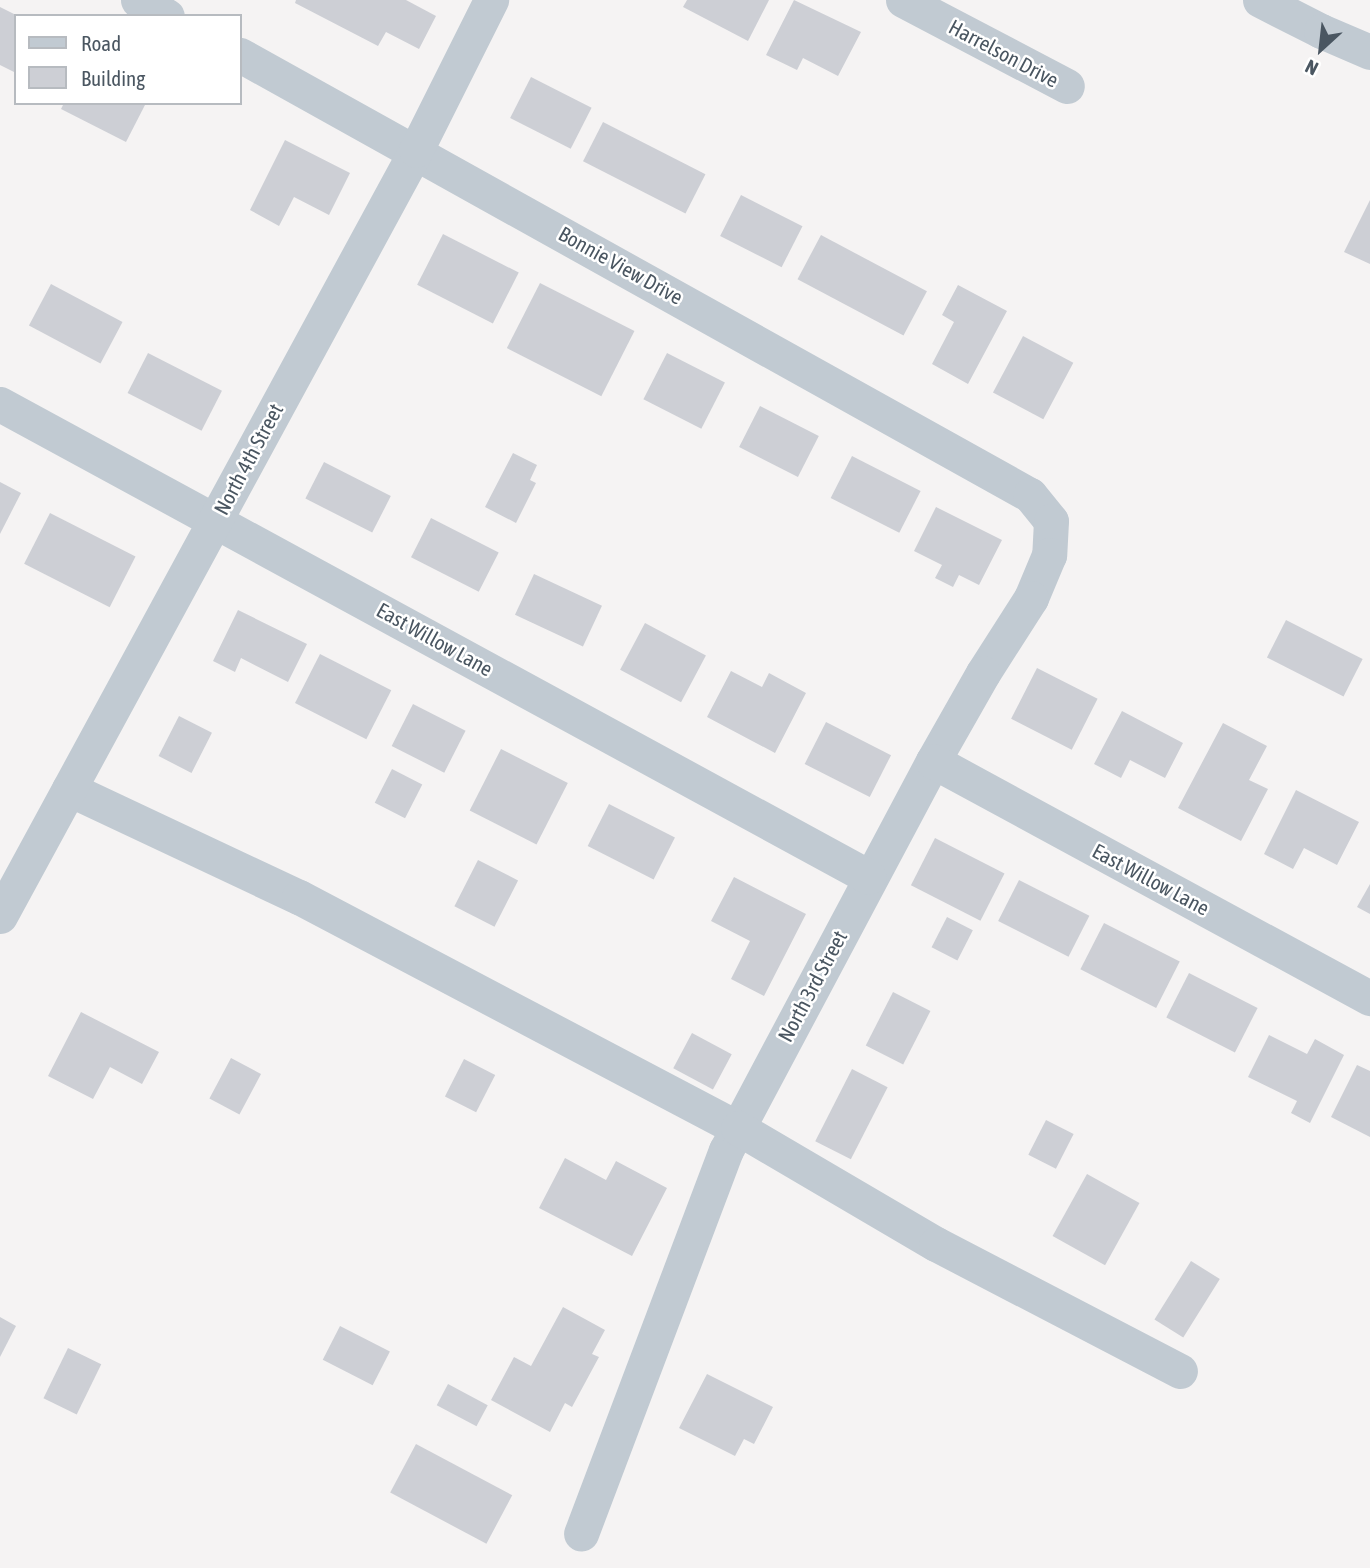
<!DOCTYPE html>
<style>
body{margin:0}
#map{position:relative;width:1370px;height:1568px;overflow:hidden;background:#f5f3f3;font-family:"Asap Condensed",sans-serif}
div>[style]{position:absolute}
.building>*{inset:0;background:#cdcfd5;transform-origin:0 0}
.street>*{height:35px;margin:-17.5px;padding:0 17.5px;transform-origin:17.5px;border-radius:17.5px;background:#c1cad2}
span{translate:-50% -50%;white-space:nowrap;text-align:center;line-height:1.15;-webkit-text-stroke:5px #fff;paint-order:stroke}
.street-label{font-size:21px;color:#4a5661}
.legend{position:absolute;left:14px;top:14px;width:228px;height:91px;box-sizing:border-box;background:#fff;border:2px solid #b7bbc0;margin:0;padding:9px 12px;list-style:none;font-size:21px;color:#4a5661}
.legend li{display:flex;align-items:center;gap:14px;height:35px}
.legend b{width:35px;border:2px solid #b7bbc0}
.north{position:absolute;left:1286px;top:14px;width:70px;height:70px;-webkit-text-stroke:5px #fff;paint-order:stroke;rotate:207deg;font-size:19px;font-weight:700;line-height:28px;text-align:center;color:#4a5661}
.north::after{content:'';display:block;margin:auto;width:24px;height:32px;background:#4a5661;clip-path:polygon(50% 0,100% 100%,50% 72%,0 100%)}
</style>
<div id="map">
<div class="building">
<div style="clip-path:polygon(296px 0,406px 0,436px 16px,419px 49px,386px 32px,378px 46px,295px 3px)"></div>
<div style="clip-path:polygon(687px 0,769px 0,748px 41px,683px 7px)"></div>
<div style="clip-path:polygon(794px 0,861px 32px,838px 76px,803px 58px,797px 70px,766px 55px)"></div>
<div style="clip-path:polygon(0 7px,16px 15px,16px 73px,0 65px)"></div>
<div style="left:531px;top:77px;width:68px;height:46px;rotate:27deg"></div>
<div style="clip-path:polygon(64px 103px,146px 103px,126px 142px,61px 109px)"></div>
<div style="left:603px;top:122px;width:115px;height:44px;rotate:27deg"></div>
<div style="clip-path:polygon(285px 140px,350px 173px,329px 215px,294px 197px,279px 226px,250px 210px)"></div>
<div style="left:741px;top:195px;width:69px;height:46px;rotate:27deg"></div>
<div style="clip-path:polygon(1370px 200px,1370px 264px,1344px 252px)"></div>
<div style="left:443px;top:234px;width:85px;height:57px;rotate:27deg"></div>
<div style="left:821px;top:235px;width:120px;height:50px;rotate:28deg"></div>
<div style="left:540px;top:283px;width:106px;height:73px;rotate:27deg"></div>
<div style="left:51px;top:284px;width:81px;height:47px;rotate:28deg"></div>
<div style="clip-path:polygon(958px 285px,1007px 311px,968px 384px,932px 364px,954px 322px,942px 315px)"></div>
<div style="left:1023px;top:336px;width:57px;height:64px;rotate:28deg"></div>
<div style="left:148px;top:353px;width:83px;height:45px;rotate:27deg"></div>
<div style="left:667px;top:353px;width:65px;height:52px;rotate:27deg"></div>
<div style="left:760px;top:406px;width:66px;height:46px;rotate:27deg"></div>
<div style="clip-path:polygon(513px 453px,537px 465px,530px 480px,536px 483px,516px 523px,485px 507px)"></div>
<div style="left:852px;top:456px;width:77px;height:47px;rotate:27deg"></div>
<div style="left:324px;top:462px;width:75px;height:41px;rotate:27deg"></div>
<div style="clip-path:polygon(0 482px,21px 493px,0 534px)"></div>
<div style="clip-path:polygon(936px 507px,1002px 540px,979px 585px,959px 575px,953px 587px,935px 578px,942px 565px,914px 551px)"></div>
<div style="left:50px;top:513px;width:96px;height:57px;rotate:27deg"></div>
<div style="left:431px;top:518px;width:76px;height:44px;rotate:27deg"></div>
<div style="left:534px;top:574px;width:75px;height:45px;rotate:25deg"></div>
<div style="clip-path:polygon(238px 610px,307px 644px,288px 682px,241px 658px,235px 672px,213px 661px)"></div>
<div style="left:1286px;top:620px;width:86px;height:42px;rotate:27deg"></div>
<div style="left:645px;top:623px;width:69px;height:53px;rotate:28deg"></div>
<div style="left:320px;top:654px;width:80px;height:55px;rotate:27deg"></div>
<div style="left:1037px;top:668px;width:68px;height:57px;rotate:27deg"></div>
<div style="clip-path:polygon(731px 671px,762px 687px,769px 673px,806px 693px,775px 753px,707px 717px)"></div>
<div style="left:413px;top:704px;width:59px;height:47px;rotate:27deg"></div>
<div style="clip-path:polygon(1122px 711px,1183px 743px,1165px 778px,1130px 760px,1121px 778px,1094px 764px)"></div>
<div style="left:179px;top:716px;width:37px;height:45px;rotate:27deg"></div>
<div style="left:826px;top:722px;width:73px;height:47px;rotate:27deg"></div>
<div style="clip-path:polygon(1223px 723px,1267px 746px,1249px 780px,1268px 789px,1241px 841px,1178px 808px)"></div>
<div style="left:501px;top:749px;width:75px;height:69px;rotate:27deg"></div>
<div style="left:392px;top:769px;width:34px;height:38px;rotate:27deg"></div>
<div style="clip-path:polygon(1296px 790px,1359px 822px,1337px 865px,1304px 848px,1293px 869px,1264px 854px)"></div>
<div style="left:609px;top:804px;width:74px;height:47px;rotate:27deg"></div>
<div style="left:935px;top:838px;width:78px;height:53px;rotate:27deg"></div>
<div style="left:478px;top:860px;width:45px;height:52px;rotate:27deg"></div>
<div style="clip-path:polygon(734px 877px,806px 914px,764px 996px,731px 979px,750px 941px,711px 921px)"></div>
<div style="left:1019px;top:880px;width:79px;height:46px;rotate:27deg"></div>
<div style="clip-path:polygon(1370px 884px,1370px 914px,1357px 907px)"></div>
<div style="left:947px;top:917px;width:29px;height:34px;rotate:27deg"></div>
<div style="left:1104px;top:923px;width:85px;height:52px;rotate:27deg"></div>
<div style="left:1189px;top:973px;width:77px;height:50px;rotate:27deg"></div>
<div style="left:893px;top:992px;width:42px;height:60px;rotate:27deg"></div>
<div style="clip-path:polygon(81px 1012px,159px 1052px,142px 1084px,110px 1067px,93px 1099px,48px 1076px)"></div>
<div style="left:692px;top:1033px;width:45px;height:40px;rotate:28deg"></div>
<div style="clip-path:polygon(1269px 1035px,1307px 1054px,1315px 1039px,1344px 1055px,1310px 1123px,1291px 1113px,1297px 1101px,1248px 1077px)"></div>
<div style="left:231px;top:1058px;width:34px;height:46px;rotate:28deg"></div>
<div style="left:464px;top:1059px;width:35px;height:42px;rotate:27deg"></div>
<div style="clip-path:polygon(1357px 1065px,1370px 1071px,1370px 1137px,1331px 1117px)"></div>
<div style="left:852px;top:1069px;width:40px;height:81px;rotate:27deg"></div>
<div style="left:1046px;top:1120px;width:31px;height:39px;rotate:27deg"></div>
<div style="clip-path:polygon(565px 1158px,606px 1180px,616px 1161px,667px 1188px,632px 1256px,539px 1208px)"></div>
<div style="left:1087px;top:1174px;width:60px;height:71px;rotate:29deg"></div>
<div style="left:1191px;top:1261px;width:34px;height:69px;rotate:32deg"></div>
<div style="clip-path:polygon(563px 1307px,605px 1330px,592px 1354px,599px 1357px,572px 1407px,565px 1403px,550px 1432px,491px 1400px,514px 1357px,531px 1366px)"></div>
<div style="clip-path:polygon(0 1317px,16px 1326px,0 1357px)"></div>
<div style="left:340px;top:1326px;width:56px;height:38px;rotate:27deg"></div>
<div style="left:68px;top:1348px;width:37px;height:56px;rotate:26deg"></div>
<div style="clip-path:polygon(707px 1374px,773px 1407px,754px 1444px,744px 1439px,735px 1456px,679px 1428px)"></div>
<div style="left:448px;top:1384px;width:45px;height:24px;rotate:28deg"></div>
<div style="left:416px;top:1444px;width:109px;height:55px;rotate:28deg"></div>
</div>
<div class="street">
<div style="left:138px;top:0;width:33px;rotate:29deg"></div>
<div style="left:903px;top:0;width:185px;rotate:27.7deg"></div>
<div style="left:1260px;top:0;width:68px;rotate:26.9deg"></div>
<div style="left:1321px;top:31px;width:53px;rotate:23.2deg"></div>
<div style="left:240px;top:55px;width:904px;rotate:29.12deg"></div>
<div style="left:1030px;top:495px;width:33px;rotate:51deg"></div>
<div style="left:1051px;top:521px;width:34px;rotate:93deg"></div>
<div style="left:1049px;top:555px;width:47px;rotate:112.7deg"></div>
<div style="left:1031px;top:598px;width:89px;rotate:122.6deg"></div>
<div style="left:983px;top:673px;width:101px;rotate:119.6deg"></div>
<div style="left:933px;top:761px;width:441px;rotate:118deg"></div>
<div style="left:726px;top:1150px;width:410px;rotate:110.7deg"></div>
<div style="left:0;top:404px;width:989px;rotate:28.56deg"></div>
<div style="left:933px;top:761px;width:497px;rotate:28.5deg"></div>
<div style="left:69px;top:789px;width:254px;rotate:25.2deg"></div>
<div style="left:299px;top:897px;width:496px;rotate:27.8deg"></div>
<div style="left:738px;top:1128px;width:229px;rotate:30.4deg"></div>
<div style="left:936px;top:1244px;width:275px;rotate:27.5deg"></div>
<div style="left:0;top:916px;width:872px;rotate:-61.49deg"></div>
<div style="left:416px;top:150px;width:168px;rotate:-63.4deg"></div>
</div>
<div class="street-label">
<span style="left:1004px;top:53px;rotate:28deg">Harrelson Drive</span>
<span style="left:621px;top:265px;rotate:29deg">Bonnie View Drive</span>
<span style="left:248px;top:459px;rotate:-62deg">North 4th Street</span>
<span style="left:435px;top:639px;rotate:29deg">East Willow Lane</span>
<span style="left:1151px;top:879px;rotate:28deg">East Willow Lane</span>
<span style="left:812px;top:986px;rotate:-62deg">North 3rd Street</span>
</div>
<ul class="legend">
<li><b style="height:9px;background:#c1cad2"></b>Road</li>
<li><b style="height:19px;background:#cdcfd5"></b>Building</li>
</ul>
<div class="north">N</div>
</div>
